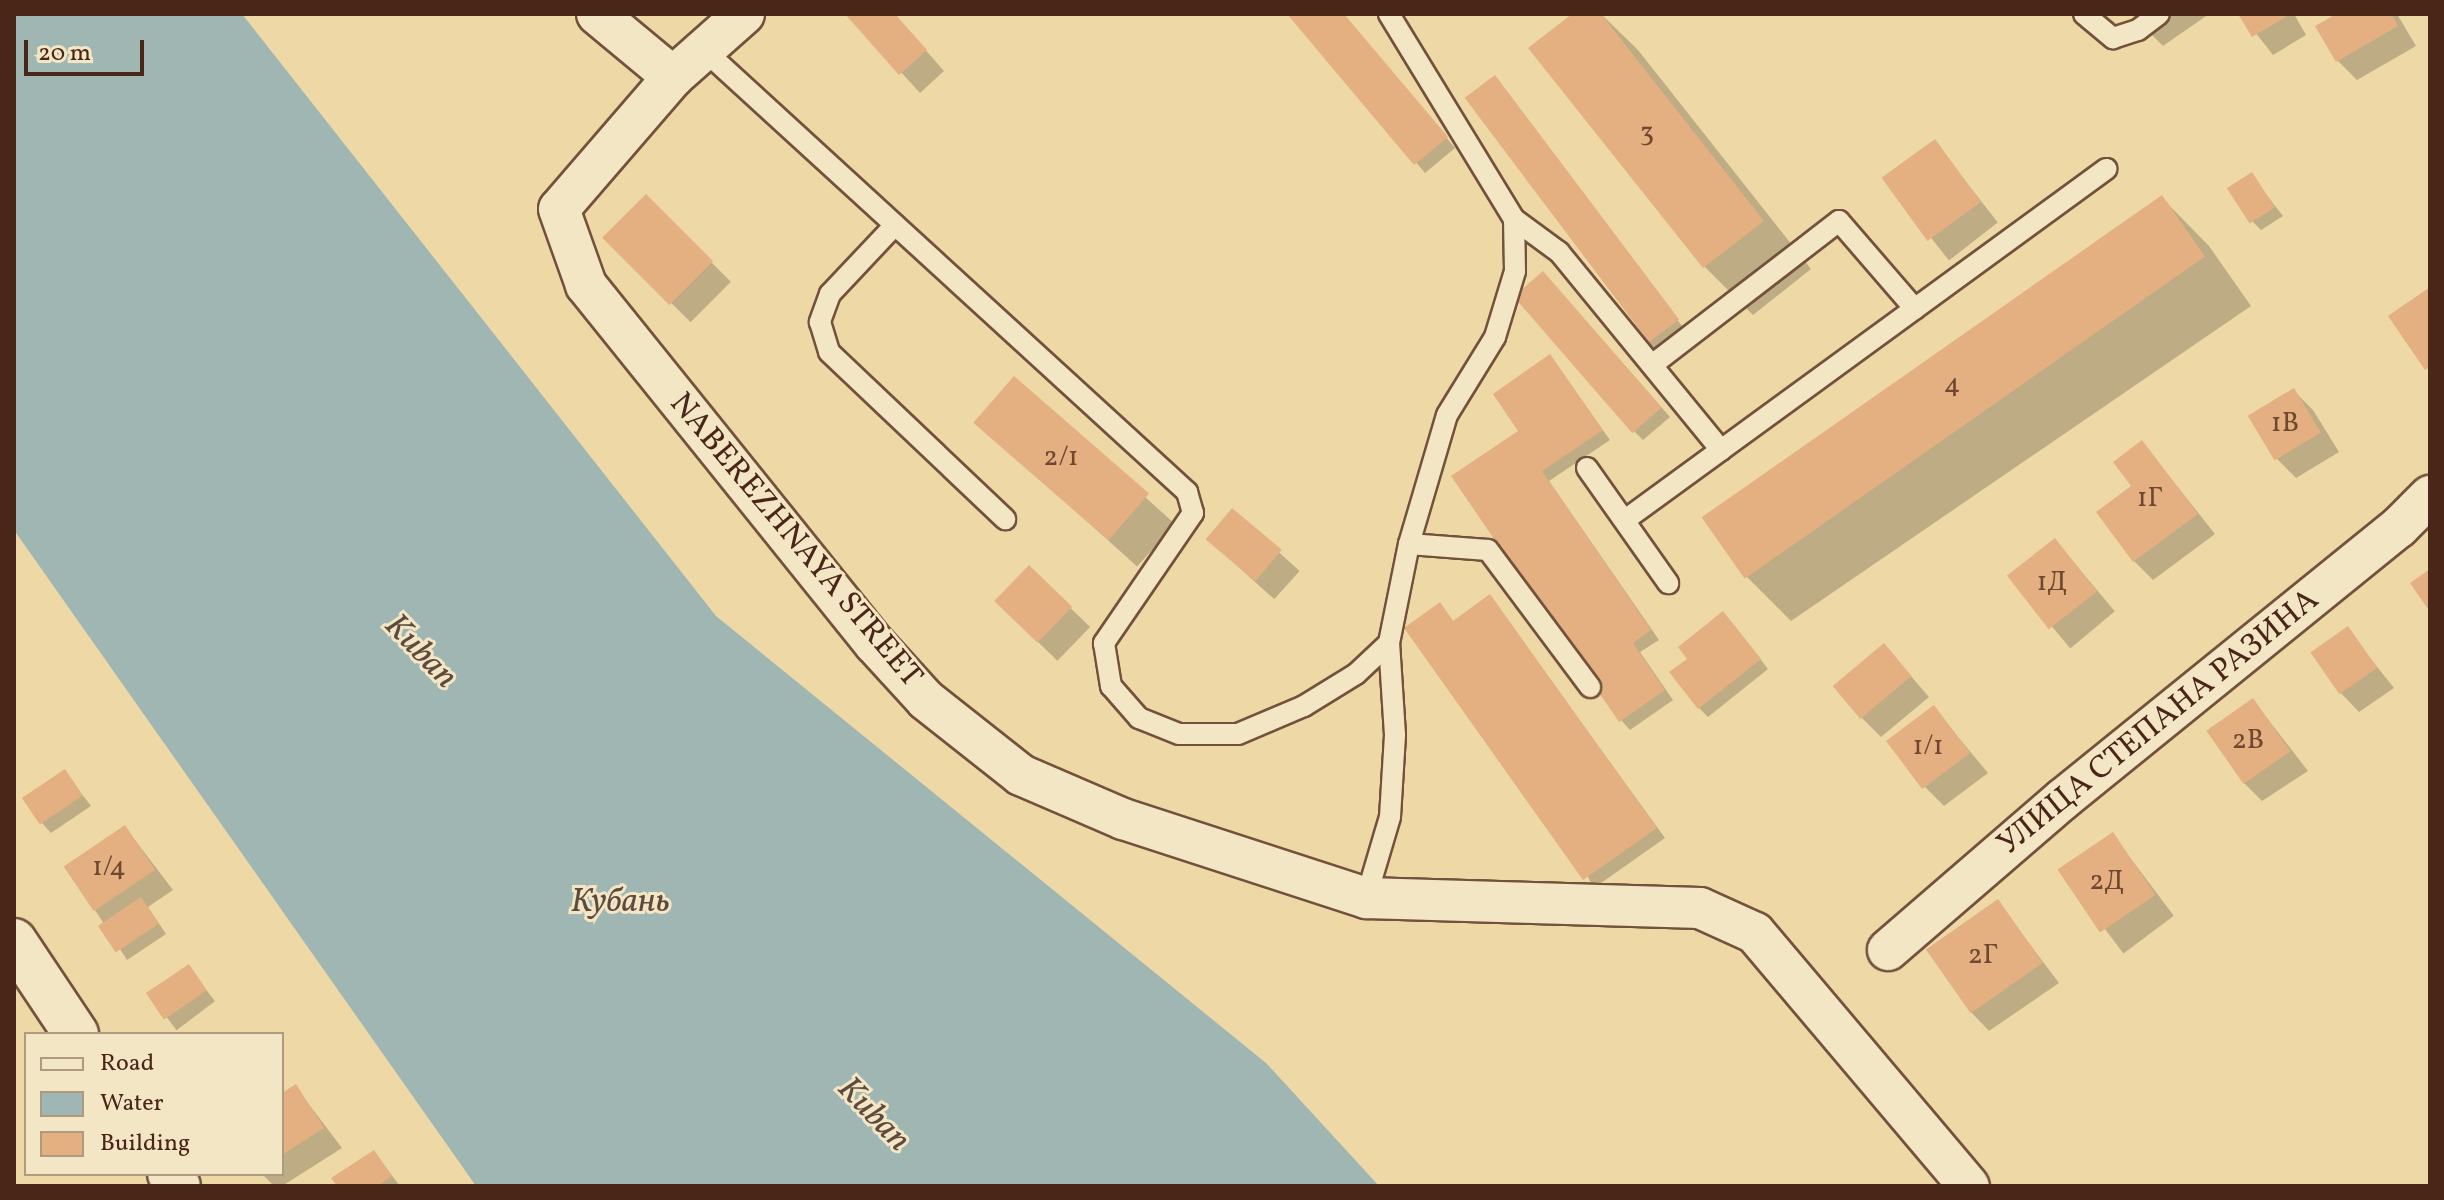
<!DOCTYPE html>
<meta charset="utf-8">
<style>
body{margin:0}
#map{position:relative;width:2444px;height:1200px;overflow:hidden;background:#edd8a6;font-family:Vollkorn,serif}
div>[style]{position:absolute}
.water>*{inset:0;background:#9fb6b3}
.shadow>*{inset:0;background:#0003;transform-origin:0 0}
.building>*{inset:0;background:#e4b081;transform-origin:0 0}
.roads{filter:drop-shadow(2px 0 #73523c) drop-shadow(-2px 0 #73523c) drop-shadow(0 2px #73523c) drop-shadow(0 -2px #73523c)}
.lane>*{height:20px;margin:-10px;padding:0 10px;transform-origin:10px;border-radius:10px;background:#f3e6c5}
.street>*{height:40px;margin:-20px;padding:0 20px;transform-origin:20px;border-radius:20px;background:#f3e6c5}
.secondary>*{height:44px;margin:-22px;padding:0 22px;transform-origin:22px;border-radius:22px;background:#f3e6c5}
span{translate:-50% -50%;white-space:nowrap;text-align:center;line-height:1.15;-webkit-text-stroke:6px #f3e6c5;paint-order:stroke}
.number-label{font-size:28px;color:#704832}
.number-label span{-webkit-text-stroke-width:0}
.street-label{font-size:32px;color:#4a2618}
.water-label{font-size:34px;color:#5f4a3f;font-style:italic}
.frame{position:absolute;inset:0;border:16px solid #4a2618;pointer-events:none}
.legend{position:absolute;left:24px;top:1032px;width:260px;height:144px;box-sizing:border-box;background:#f3e6c5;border:2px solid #af9980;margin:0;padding:10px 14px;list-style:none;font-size:24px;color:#4a2618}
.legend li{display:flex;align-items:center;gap:16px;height:40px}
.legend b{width:40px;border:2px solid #af9980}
.scale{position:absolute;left:24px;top:40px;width:120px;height:36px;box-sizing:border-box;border:4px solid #4a2618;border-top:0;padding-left:10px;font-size:24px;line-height:28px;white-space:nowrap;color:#4a2618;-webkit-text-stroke:6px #f3e6c5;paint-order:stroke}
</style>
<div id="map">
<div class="water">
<div style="clip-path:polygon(14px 14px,242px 14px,716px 616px,1266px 1063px,1379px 1186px,476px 1186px,14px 530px)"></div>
</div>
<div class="shadow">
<div style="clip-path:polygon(848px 14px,894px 14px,944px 71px,920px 93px)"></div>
<div style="clip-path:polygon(1290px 14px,1343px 14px,1455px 148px,1425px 173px)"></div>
<div style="clip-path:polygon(1575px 14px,1601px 14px,1638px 50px,1811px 269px,1753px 315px,1705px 267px,1531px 48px)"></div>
<div style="clip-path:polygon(2131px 14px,2209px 14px,2163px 46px)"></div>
<div style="clip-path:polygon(2241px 14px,2294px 14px,2306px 35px,2273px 55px)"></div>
<div style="clip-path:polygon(2340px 14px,2397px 14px,2416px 46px,2357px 80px,2338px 61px,2318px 26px)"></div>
<div style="clip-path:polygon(1495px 78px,1685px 330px,1657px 351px,1648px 342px)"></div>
<div style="left:1935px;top:142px;width:102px;height:62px;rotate:52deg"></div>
<div style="clip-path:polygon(2251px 175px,2283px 216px,2261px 230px,2252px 221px)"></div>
<div style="left:646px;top:197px;width:120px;height:57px;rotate:45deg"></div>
<div style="clip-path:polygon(2162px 198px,2209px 246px,2251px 306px,1791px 621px,1743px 573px)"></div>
<div style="clip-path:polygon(1552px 283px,1670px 417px,1643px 440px,1634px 431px)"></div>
<div style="clip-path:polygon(1550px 357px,1610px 440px,1549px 481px,1659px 640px,1640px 652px,1673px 700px,1630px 730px,1621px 720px,1521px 431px)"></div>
<div style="left:1014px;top:379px;width:217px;height:57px;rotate:42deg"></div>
<div style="clip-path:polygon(2294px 391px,2313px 410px,2339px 452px,2296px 478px,2277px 459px,2251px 417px)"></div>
<div style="clip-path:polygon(2142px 442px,2215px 534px,2153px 580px,2134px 561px,2134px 486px)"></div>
<div style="left:1232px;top:510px;width:91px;height:38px;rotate:42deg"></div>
<div style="left:2055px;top:540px;width:93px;height:58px;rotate:50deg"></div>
<div style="left:1029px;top:568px;width:85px;height:47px;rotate:44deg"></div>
<div style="clip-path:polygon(1490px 597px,1665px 838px,1594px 888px,1440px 605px,1454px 622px)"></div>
<div style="clip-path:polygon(1732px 623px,1768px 669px,1708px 717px,1699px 708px)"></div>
<div style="clip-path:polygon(2347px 629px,2394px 688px,2359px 712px,2340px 692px)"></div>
<div style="clip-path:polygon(1884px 645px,1929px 697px,1881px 737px,1862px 718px)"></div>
<div style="clip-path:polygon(2253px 700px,2308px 771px,2262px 801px,2243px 782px)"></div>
<div style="clip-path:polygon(1934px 708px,1988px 773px,1944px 806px,1925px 787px)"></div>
<div style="clip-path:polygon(65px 772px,91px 806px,51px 833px,42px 823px)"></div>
<div style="clip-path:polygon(125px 827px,173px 890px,148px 907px,166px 934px,127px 960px,95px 910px)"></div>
<div style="left:2113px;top:835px;width:101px;height:63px;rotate:53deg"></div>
<div style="clip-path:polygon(1998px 902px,2059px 983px,1989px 1031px,1970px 1011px)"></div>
<div style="left:189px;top:967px;width:43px;height:48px;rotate:53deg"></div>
<div style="clip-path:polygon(295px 1086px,342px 1148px,282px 1186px,274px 1186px,262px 1174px,282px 1174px,282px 1095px)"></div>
<div style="clip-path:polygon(374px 1152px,400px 1186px,339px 1186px)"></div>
</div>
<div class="building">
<div style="clip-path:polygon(845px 14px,895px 14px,927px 50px,899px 75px)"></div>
<div style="clip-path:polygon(1287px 14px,1344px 14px,1448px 137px,1414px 165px)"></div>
<div style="clip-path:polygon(1572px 14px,1601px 14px,1764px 221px,1703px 268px,1528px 48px)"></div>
<div style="clip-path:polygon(2238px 14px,2291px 14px,2252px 37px)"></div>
<div style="clip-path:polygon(2336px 14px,2391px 14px,2398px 26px,2336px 62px,2315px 26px)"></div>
<div style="left:1495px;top:75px;width:306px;height:38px;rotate:53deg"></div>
<div style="left:1935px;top:139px;width:78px;height:66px;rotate:54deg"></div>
<div style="left:2252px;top:172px;width:42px;height:30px;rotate:57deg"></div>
<div style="left:646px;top:194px;width:95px;height:62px;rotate:45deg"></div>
<div style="left:2162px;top:195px;width:75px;height:562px;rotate:55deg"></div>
<div style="left:1543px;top:271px;width:181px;height:39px;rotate:49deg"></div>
<div style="clip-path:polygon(2430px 287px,2430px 367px,2425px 370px,2388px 316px)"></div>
<div style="clip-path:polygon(1550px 354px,1603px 430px,1542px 471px,1651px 630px,1633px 643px,1665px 690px,1619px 722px,1451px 476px,1518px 431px,1493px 394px)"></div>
<div style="left:1014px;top:376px;width:179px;height:62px;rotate:41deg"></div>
<div style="left:2294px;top:388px;width:52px;height:54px;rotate:59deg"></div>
<div style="clip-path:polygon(2142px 440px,2198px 514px,2133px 562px,2096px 512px,2131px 486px,2113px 462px)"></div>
<div style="left:1232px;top:508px;width:65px;height:41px;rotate:40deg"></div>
<div style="left:2055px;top:538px;width:68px;height:61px;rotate:52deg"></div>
<div style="left:1029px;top:565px;width:60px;height:50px;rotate:44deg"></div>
<div style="clip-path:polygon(2430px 569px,2430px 612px,2410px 583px)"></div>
<div style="clip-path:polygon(1490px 594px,1657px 828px,1583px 880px,1404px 628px,1440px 602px,1453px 621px)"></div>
<div style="clip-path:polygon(1723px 611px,1761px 659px,1698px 709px,1669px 672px,1687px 659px,1678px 647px)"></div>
<div style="left:2348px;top:626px;width:51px;height:46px;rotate:55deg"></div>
<div style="left:1884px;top:643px;width:43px;height:67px;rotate:50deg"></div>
<div style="left:2253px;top:698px;width:65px;height:57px;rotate:55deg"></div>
<div style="left:1934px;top:705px;width:60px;height:60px;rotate:53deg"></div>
<div style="left:65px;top:769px;width:32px;height:52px;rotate:56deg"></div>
<div style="left:125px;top:825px;width:54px;height:74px;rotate:56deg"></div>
<div style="left:2113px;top:832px;width:76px;height:67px;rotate:56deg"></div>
<div style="left:141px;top:897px;width:32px;height:52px;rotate:56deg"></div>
<div style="left:1998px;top:899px;width:78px;height:88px;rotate:55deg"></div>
<div style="left:189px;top:964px;width:32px;height:52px;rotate:56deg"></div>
<div style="clip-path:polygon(296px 1084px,324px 1128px,282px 1155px,282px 1093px)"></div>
<div style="clip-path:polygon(374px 1150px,392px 1176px,377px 1186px,337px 1186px,331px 1178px)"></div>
</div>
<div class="roads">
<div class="lane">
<div style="left:2084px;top:14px;width:38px;rotate:40deg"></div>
<div style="left:2113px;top:38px;width:26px;rotate:-18deg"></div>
<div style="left:2138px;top:30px;width:26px;rotate:-37deg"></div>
<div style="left:704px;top:50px;width:655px;rotate:42.46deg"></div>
<div style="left:1187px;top:492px;width:22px;rotate:74deg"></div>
<div style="left:1193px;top:513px;width:158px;rotate:124.4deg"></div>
<div style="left:1104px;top:643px;width:44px;rotate:80.8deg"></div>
<div style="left:1111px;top:686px;width:43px;rotate:48.8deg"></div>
<div style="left:1139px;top:718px;width:43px;rotate:21.8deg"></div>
<div style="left:1179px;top:734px;width:59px"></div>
<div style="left:1238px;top:734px;width:72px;rotate:-23deg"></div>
<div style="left:1304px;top:706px;width:61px;rotate:-31.6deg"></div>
<div style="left:1356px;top:674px;width:45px;rotate:-43.2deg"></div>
<div style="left:1389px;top:643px;width:101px;rotate:-78.6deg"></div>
<div style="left:1409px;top:544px;width:134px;rotate:-73.6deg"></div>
<div style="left:1447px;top:415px;width:92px;rotate:-58.4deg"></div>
<div style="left:1495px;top:337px;width:69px;rotate:-73.1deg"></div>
<div style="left:1515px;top:271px;width:52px;rotate:-91.1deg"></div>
<div style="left:1514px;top:219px;width:240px;rotate:-121.4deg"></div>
<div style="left:1514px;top:219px;width:56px;rotate:36.3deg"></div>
<div style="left:1559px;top:252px;width:256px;rotate:50.7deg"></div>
<div style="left:1721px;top:450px;width:477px;rotate:-36.1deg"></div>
<div style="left:895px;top:225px;width:95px;rotate:133.3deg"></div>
<div style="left:830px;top:294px;width:30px;rotate:110deg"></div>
<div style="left:820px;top:322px;width:31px;rotate:73deg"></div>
<div style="left:829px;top:352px;width:243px;rotate:43.5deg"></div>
<div style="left:1652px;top:365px;width:236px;rotate:-37.6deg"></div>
<div style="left:1839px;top:221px;width:116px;rotate:49.2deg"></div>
<div style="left:1587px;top:468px;width:141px;rotate:54.8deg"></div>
<div style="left:1625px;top:520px;width:119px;rotate:-36.1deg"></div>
<div style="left:1409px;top:544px;width:79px;rotate:4.3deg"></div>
<div style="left:1488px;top:550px;width:171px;rotate:53.3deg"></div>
<div style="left:1366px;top:898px;width:84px;rotate:-73.5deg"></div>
<div style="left:1390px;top:817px;width:82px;rotate:-86.5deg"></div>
<div style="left:1395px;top:735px;width:92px;rotate:-93.7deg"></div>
</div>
<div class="street">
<div style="left:597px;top:14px;width:99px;rotate:39.7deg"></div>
<div style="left:744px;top:14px;width:95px;rotate:138.4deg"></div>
<div style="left:673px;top:77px;width:174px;rotate:130.8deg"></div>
<div style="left:559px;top:209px;width:81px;rotate:70.4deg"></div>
<div style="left:586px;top:285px;width:459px;rotate:51.2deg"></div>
<div style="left:874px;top:643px;width:77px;rotate:47.6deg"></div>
<div style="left:926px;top:700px;width:121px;rotate:38.3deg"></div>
<div style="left:1021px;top:775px;width:111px;rotate:23.3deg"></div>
<div style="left:1123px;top:819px;width:256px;rotate:18deg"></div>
<div style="left:1366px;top:898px;width:334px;rotate:1.7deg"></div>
<div style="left:1700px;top:908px;width:60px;rotate:24.4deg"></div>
<div style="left:1755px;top:933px;width:331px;rotate:49.8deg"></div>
<div style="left:1888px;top:950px;width:231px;rotate:-40.8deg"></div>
<div style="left:2063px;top:799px;width:432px;rotate:-39deg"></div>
<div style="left:2399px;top:527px;width:44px;rotate:-45deg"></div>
</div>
<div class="secondary">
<div style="left:14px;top:941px;width:112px;rotate:56.3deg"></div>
<div style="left:170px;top:1174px;width:14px;rotate:56deg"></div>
</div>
</div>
<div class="number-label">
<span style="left:1647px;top:134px">3</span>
<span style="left:1952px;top:385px">4</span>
<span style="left:2285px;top:424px">1В</span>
<span style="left:1061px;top:458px">2/1</span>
<span style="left:2150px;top:499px">1Г</span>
<span style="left:2052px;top:583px">1Д</span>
<span style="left:2248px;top:741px">2В</span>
<span style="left:1928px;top:747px">1/1</span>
<span style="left:109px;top:868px">1/4</span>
<span style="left:2107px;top:882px">2Д</span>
<span style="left:1983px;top:956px">2Г</span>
</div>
<div class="street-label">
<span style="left:795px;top:541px;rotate:50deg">NABEREZHNAYA STREET</span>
<span style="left:2159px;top:723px;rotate:-39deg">УЛИЦА СТЕПАНА РАЗИНА</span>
</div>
<div class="water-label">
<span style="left:420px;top:652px;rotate:46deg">Kuban</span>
<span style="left:620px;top:903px">Кубань</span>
<span style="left:873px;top:1115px;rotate:46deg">Kuban</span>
</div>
<div class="frame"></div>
<ul class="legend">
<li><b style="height:10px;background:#f3e6c5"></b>Road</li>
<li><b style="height:22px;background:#9fb6b3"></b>Water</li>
<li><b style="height:22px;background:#e4b081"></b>Building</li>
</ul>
<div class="scale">20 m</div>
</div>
